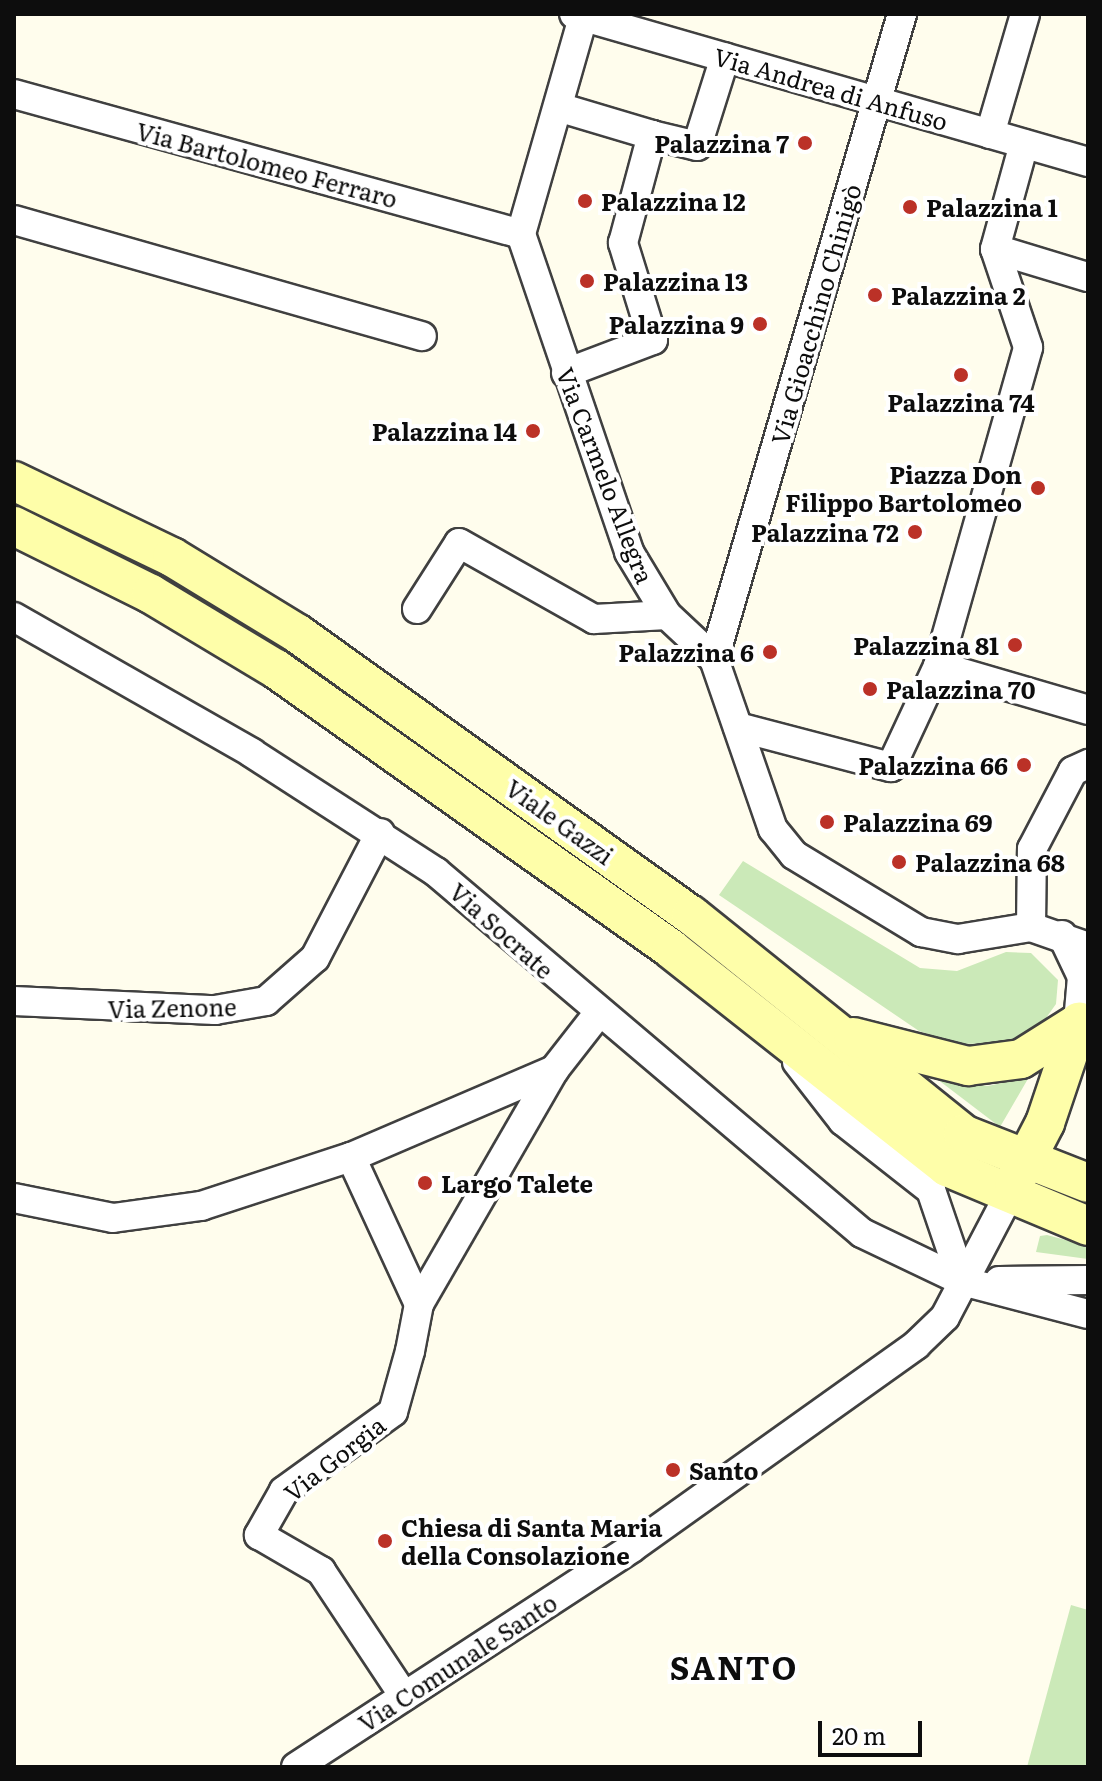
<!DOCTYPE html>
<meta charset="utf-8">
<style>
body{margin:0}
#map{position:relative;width:1102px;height:1781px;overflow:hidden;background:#fffded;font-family:Literata,serif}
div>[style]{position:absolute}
.green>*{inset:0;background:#cbe9b8}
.roads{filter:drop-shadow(2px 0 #404040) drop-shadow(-2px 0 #404040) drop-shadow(0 2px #404040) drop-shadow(0 -2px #404040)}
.street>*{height:28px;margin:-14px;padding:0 14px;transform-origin:14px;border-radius:14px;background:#fff}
.secondary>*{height:38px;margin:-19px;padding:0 19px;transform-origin:19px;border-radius:19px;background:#fefea9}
.dots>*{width:22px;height:22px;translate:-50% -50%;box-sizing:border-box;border:4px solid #fff;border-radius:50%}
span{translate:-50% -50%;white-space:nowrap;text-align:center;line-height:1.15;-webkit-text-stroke:8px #fff;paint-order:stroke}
.street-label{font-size:24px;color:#0d0d0d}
.poi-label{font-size:24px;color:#0d0d0d;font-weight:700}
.right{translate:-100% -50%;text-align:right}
.left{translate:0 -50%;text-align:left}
.district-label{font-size:32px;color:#0d0d0d;font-weight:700;letter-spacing:2px}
.frame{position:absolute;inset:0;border:16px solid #0d0d0d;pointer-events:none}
.scale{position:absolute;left:818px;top:1721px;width:104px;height:36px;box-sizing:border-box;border:4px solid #0d0d0d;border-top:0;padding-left:10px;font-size:24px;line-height:28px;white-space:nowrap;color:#0d0d0d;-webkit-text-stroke:6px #fff;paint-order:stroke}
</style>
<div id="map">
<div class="green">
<div style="clip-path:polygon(743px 861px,920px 968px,957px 971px,1006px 952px,1031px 953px,1058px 980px,1056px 1004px,1036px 1032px,1012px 1043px,957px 1044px,919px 1031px,719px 895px)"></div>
<div style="clip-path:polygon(1029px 1077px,1000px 1127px,937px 1079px,988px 1086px)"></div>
<div style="clip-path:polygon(1047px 1235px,1088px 1246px,1088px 1259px,1036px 1252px,1040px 1236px)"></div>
<div style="clip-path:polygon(1071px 1605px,1088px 1610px,1088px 1767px,1027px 1767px)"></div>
</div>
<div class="roads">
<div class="street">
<div style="left:574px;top:14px;width:535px;rotate:16.06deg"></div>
<div style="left:584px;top:14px;width:229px;rotate:106deg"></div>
<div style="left:521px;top:234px;width:336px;rotate:71.2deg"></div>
<div style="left:629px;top:552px;width:74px;rotate:58.9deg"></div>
<div style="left:667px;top:615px;width:64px;rotate:43.1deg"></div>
<div style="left:714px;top:659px;width:180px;rotate:70.9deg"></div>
<div style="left:773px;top:829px;width:33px;rotate:51deg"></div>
<div style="left:794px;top:855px;width:149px;rotate:31.2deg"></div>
<div style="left:921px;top:932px;width:38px;rotate:11deg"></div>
<div style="left:958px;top:939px;width:74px;rotate:-9.3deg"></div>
<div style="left:1031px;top:927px;width:60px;rotate:19.3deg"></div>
<div style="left:14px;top:94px;width:526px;rotate:15.44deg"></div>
<div style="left:558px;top:107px;width:98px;rotate:16.6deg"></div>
<div style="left:990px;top:134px;width:125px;rotate:-73.7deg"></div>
<div style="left:14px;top:220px;width:424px;rotate:15.9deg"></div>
<div style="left:995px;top:249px;width:109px;rotate:-74.6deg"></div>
<div style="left:995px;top:249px;width:97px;rotate:16.8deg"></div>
<div style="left:566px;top:373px;width:93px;rotate:-20.8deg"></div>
<div style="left:653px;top:340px;width:102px;rotate:-107.2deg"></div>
<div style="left:623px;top:243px;width:112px;rotate:-75deg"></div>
<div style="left:652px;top:135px;width:46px;rotate:13.7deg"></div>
<div style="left:697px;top:146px;width:93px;rotate:-72.5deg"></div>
<div style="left:417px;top:609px;width:78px;rotate:-57.5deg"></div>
<div style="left:459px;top:543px;width:155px;rotate:29.4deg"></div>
<div style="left:594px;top:619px;width:73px;rotate:-3.1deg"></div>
<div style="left:14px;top:617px;width:274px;rotate:29.7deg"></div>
<div style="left:252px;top:753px;width:219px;rotate:32.9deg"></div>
<div style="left:436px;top:872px;width:558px;rotate:40.28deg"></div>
<div style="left:862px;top:1233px;width:111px;rotate:25.6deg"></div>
<div style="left:962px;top:1281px;width:130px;rotate:14.7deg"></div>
<div style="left:714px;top:659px;width:672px;rotate:-73.75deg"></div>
<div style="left:938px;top:666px;width:156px;rotate:16.3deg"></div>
<div style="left:738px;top:727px;width:158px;rotate:14.7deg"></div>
<div style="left:891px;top:767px;width:111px;rotate:-65deg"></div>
<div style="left:938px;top:666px;width:331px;rotate:-74.2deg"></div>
<div style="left:1028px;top:347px;width:103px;rotate:-108.6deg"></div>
<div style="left:1031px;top:927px;width:78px;rotate:-89.3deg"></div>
<div style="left:1032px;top:849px;width:88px;rotate:-62.3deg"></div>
<div style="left:1073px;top:771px;width:17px;rotate:-25deg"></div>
<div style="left:1062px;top:935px;width:47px;rotate:64.5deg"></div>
<div style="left:1082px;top:977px;width:46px;rotate:95deg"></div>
<div style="left:14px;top:1001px;width:201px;rotate:2.6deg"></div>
<div style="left:215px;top:1010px;width:52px;rotate:-10deg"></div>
<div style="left:266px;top:1001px;width:65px;rotate:-41.3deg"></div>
<div style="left:315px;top:958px;width:141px;rotate:-62.5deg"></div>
<div style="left:797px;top:1062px;width:75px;rotate:52.1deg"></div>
<div style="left:843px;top:1121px;width:112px;rotate:38.1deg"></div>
<div style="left:931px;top:1190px;width:96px;rotate:71.2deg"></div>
<div style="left:351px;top:1157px;width:162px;rotate:65.2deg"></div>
<div style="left:419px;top:1304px;width:48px;rotate:100.8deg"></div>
<div style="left:410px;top:1351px;width:63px;rotate:105.6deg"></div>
<div style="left:393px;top:1412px;width:135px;rotate:144.1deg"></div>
<div style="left:284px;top:1491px;width:51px;rotate:119.6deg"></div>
<div style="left:259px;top:1535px;width:72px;rotate:30.1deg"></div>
<div style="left:321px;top:1571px;width:150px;rotate:56.4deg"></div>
<div style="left:14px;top:1198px;width:101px;rotate:11.4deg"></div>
<div style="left:113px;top:1218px;width:89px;rotate:-7.8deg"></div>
<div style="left:201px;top:1206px;width:158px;rotate:-18.1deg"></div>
<div style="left:351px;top:1157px;width:221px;rotate:-23.2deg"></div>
<div style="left:554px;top:1070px;width:70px;rotate:-52deg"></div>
<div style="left:999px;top:1281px;width:89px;rotate:-0.6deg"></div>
<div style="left:419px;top:1304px;width:270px;rotate:-60deg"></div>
<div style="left:296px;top:1767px;width:402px;rotate:-33.1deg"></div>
<div style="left:633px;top:1547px;width:348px;rotate:-35.5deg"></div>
<div style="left:916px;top:1345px;width:40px;rotate:-44deg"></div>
<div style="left:945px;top:1317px;width:136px;rotate:-62.3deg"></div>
</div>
<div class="secondary">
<div style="left:14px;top:481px;width:175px;rotate:25.7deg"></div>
<div style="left:172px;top:557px;width:148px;rotate:31.4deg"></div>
<div style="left:298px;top:634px;width:483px;rotate:35.6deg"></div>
<div style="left:691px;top:915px;width:349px;rotate:38.8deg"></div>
<div style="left:963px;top:1134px;width:134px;rotate:21.4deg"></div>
<div style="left:14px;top:526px;width:153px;rotate:26.4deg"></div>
<div style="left:151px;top:594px;width:146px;rotate:31deg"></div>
<div style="left:276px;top:669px;width:484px;rotate:35.3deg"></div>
<div style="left:671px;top:949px;width:352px;rotate:38.3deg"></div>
<div style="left:947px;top:1167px;width:153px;rotate:22.7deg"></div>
<div style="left:853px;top:1037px;width:119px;rotate:14.2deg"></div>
<div style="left:968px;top:1066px;width:53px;rotate:-7.5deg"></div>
<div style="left:1021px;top:1059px;width:67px;rotate:-32.3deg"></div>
<div style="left:1014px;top:1183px;width:68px;rotate:-62.7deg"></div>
<div style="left:1045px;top:1123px;width:107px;rotate:-71.4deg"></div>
</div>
</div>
<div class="dots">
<div style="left:805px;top:143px;background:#bb3127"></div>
<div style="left:585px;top:201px;background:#bb3127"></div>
<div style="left:910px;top:207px;background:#bb3127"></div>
<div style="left:587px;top:281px;background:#bb3127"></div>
<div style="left:875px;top:295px;background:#bb3127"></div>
<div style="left:760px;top:324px;background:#bb3127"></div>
<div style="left:961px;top:375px;background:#bb3127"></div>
<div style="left:533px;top:431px;background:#bb3127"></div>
<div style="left:1038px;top:488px;background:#bb3127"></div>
<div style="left:915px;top:532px;background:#bb3127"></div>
<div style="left:1015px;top:645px;background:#bb3127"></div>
<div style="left:770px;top:652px;background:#bb3127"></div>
<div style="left:870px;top:689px;background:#bb3127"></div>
<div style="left:1024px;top:765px;background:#bb3127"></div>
<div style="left:827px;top:822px;background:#bb3127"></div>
<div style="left:899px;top:862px;background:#bb3127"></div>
<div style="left:425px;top:1183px;background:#bb3127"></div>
<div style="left:673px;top:1470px;background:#bb3127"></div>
<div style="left:385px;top:1541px;background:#bb3127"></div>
</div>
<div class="street-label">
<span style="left:831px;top:88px;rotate:16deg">Via Andrea di Anfuso</span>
<span style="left:267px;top:164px;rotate:15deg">Via Bartolomeo Ferraro</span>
<span style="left:815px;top:314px;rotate:-74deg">Via Gioacchino Chinigò</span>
<span style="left:606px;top:475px;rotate:69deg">Via Carmelo Allegra</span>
<span style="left:560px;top:821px;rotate:36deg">Viale Gazzi</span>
<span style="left:502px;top:930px;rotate:42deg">Via Socrate</span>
<span style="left:172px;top:1007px;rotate:-1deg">Via Zenone</span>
<span style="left:334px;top:1458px;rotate:-38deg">Via Gorgia</span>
<span style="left:457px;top:1662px;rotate:-33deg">Via Comunale Santo</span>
</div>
<div class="poi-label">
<span class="right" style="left:789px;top:143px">Palazzina 7</span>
<span class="left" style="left:601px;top:201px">Palazzina 12</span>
<span class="left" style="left:926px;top:207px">Palazzina 1</span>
<span class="left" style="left:603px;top:281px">Palazzina 13</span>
<span class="left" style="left:891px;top:295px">Palazzina 2</span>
<span class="right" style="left:744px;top:324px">Palazzina 9</span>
<span style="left:961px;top:402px">Palazzina 74</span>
<span class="right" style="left:517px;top:431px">Palazzina 14</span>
<span class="right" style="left:1022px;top:488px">Piazza Don<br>Filippo Bartolomeo</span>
<span class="right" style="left:899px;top:532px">Palazzina 72</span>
<span class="right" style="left:999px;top:645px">Palazzina 81</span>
<span class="right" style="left:754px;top:652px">Palazzina 6</span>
<span class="left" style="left:886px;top:689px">Palazzina 70</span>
<span class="right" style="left:1008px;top:765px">Palazzina 66</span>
<span class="left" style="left:843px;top:822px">Palazzina 69</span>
<span class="left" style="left:915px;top:862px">Palazzina 68</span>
<span class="left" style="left:441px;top:1183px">Largo Talete</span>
<span class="left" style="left:689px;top:1470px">Santo</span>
<span class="left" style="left:401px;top:1541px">Chiesa di Santa Maria<br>della Consolazione</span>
</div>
<div class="district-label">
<span style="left:734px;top:1666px">SANTO</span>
</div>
<div class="frame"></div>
<div class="scale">20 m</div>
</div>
